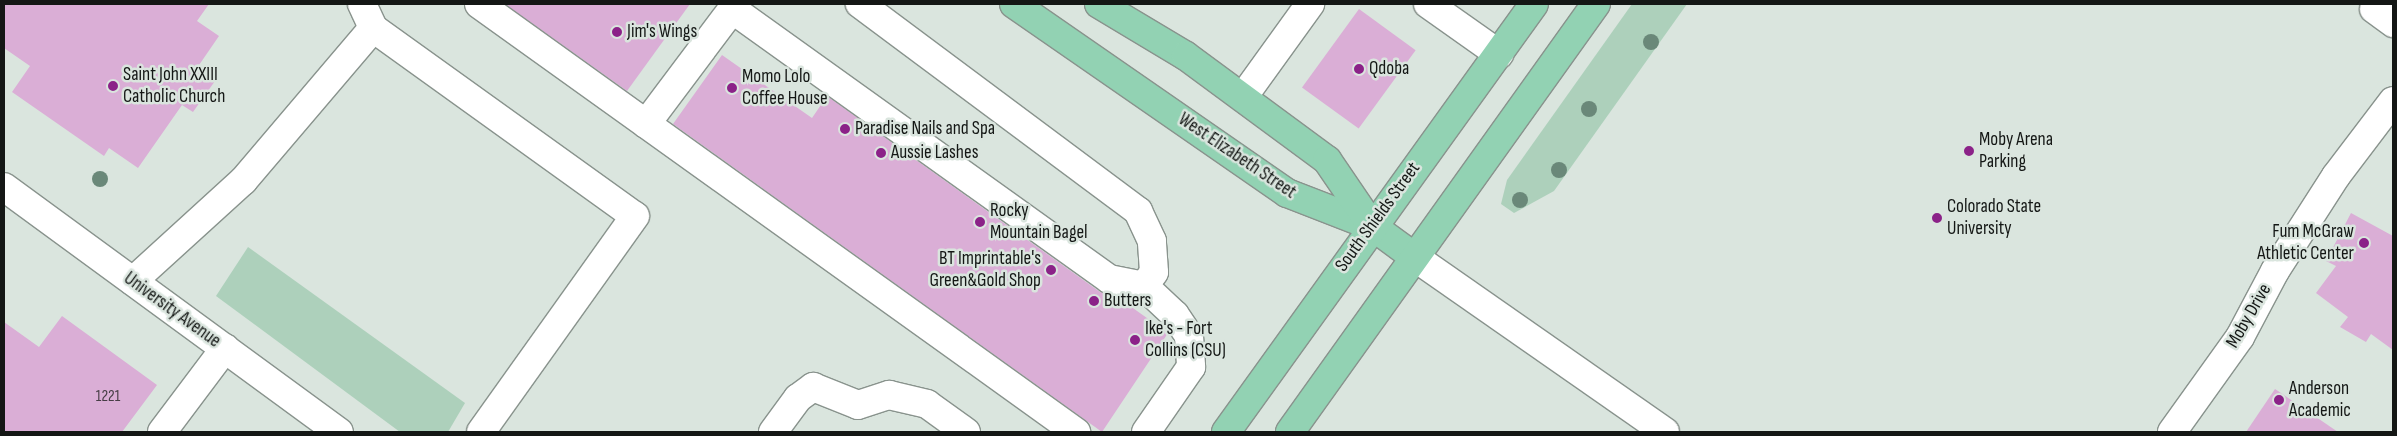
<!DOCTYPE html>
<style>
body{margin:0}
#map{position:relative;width:2397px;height:436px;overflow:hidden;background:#dae5de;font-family:"Sofia Sans Condensed",sans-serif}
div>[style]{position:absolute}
.green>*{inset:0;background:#add0bb}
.building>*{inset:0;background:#daaed6;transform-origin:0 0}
.roads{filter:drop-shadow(1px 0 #89938d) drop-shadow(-1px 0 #89938d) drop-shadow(0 1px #89938d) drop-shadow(0 -1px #89938d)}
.minor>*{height:28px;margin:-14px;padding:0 14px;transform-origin:14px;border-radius:14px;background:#fff}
.major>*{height:28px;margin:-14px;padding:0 14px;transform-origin:14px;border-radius:14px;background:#92d2b3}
.trees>*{width:16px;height:16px;margin:-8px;border-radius:50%;background:#6a8879}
.dots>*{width:14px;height:14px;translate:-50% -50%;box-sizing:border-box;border:2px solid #dae5de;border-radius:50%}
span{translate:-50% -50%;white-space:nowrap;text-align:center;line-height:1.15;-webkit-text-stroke:5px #dae5de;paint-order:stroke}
.number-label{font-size:16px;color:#463d45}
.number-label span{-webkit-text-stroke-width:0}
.poi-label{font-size:19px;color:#141715}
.left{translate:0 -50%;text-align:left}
.right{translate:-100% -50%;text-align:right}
.street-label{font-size:19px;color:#141715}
.frame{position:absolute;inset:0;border:5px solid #141715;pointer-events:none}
</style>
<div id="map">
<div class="green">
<div style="clip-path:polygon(1632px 4px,1687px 4px,1554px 191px,1514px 213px,1501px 204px,1507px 180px)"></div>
<div style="clip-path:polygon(248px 247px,465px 403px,448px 432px,400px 432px,216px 296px)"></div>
</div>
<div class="building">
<div style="clip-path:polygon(4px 4px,209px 4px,197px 21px,219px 36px,197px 68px,215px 81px,193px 112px,182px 105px,138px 168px,109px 148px,104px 156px,12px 92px,30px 66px,4px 48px)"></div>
<div style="clip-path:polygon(505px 4px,690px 4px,627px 91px)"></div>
<div style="left:1359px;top:9px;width:70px;height:97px;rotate:36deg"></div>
<div style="clip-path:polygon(722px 55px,812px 118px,827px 96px,1100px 292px,1116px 296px,1168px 333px,1102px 432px,673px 124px)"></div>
<div style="clip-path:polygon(2351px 213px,2393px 236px,2393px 350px,2371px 334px,2366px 342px,2340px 327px,2348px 317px,2316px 293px,2336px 266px,2326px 261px)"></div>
<div style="clip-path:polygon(62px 316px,157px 385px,122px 432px,4px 432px,4px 322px,39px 347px)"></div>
<div style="clip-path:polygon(2275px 389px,2338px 432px,2246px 432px)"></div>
</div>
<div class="roads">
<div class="minor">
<div style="left:362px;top:4px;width:26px;rotate:65deg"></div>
<div style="left:479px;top:4px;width:735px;rotate:35.64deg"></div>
<div style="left:1428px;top:4px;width:87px;rotate:35.2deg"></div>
<div style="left:732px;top:9px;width:464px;rotate:35.6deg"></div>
<div style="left:1109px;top:279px;width:36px;rotate:11deg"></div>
<div style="left:1144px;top:286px;width:17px;rotate:-54deg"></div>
<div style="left:1154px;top:272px;width:31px;rotate:-94deg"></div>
<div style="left:1152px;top:241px;width:33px;rotate:-115deg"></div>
<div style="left:1138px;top:211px;width:347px;rotate:-143.3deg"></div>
<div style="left:2374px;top:9px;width:24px;rotate:36deg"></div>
<div style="left:1243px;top:97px;width:115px;rotate:-54.2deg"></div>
<div style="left:646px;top:124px;width:150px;rotate:-53.1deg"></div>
<div style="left:4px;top:187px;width:415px;rotate:36.2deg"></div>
<div style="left:1413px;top:256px;width:307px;rotate:34.9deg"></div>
<div style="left:133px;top:281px;width:149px;rotate:-42.3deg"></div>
<div style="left:243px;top:181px;width:201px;rotate:-49.6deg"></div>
<div style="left:373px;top:28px;width:322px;rotate:35.7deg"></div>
<div style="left:635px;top:216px;width:265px;rotate:125.5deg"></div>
<div style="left:1144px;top:286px;width:42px;rotate:43.1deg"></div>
<div style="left:1175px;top:315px;width:25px;rotate:56deg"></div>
<div style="left:1189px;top:336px;width:31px;rotate:86deg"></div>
<div style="left:1191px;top:367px;width:79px;rotate:124.7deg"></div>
<div style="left:162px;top:432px;width:105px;rotate:-53.1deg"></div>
<div style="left:773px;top:432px;width:42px;rotate:-53.7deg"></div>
<div style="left:798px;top:398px;width:19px;rotate:-36deg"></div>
<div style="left:813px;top:387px;width:48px;rotate:21.8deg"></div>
<div style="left:858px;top:405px;width:33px;rotate:-18deg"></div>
<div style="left:889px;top:395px;width:39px;rotate:13deg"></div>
<div style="left:927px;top:404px;width:48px;rotate:35.7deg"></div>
<div style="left:2172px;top:432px;width:117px;rotate:-54.4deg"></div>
<div style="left:2240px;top:337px;width:75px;rotate:-62.1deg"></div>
<div style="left:2275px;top:271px;width:113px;rotate:-57.3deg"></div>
<div style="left:2336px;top:176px;width:94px;rotate:-52.8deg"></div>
</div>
<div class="major">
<div style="left:1014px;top:4px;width:332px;rotate:34.7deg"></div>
<div style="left:1287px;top:193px;width:91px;rotate:21.2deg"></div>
<div style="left:1372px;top:226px;width:51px;rotate:36.2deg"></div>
<div style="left:1099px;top:4px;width:101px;rotate:30.9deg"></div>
<div style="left:1186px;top:56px;width:175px;rotate:36.4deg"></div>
<div style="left:1327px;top:160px;width:80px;rotate:55.7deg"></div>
<div style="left:1226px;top:432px;width:527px;rotate:-54.26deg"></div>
<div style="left:1290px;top:432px;width:526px;rotate:-54.44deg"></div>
</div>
</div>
<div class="trees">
<div style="left:1651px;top:42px"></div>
<div style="left:1589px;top:109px"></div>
<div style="left:1559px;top:170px"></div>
<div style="left:100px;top:179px"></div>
<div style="left:1520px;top:200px"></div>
</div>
<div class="dots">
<div style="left:617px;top:32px;background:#8b2288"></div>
<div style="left:1359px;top:69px;background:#8b2288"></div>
<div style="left:113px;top:86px;background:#8b2288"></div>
<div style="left:732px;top:88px;background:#8b2288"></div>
<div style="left:845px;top:129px;background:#8b2288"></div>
<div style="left:1969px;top:151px;background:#8b2288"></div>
<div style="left:881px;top:153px;background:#8b2288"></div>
<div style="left:1937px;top:218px;background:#8b2288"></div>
<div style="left:980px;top:222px;background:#8b2288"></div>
<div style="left:2364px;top:243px;background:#8b2288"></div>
<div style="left:1051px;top:270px;background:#8b2288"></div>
<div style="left:1094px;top:301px;background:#8b2288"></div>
<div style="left:1135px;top:340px;background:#8b2288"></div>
<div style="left:2279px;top:400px;background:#8b2288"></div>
</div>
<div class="number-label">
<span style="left:108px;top:397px">1221</span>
</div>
<div class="poi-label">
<span class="left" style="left:627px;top:32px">Jim's Wings</span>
<span class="left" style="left:1369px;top:69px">Qdoba</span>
<span class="left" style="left:123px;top:86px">Saint John XXIII<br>Catholic Church</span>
<span class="left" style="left:742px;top:88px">Momo Lolo<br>Coffee House</span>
<span class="left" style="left:855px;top:129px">Paradise Nails and Spa</span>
<span class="left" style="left:1979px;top:151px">Moby Arena<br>Parking</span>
<span class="left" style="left:891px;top:153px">Aussie Lashes</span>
<span class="left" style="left:1947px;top:218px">Colorado State<br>University</span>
<span class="left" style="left:990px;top:222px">Rocky<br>Mountain Bagel</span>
<span class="right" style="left:2354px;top:243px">Fum McGraw<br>Athletic Center</span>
<span class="right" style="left:1041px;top:270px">BT Imprintable's<br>Green&amp;Gold Shop</span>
<span class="left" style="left:1104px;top:301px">Butters</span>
<span class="left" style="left:1145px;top:340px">Ike's - Fort<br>Collins (CSU)</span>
<span class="left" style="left:2289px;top:400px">Anderson<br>Academic</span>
</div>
<div class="street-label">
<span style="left:1237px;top:156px;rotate:34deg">West Elizabeth Street</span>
<span style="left:1378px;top:217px;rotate:-54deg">South Shields Street</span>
<span style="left:172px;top:310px;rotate:36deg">University Avenue</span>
<span style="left:2249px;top:316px;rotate:-60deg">Moby Drive</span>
</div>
<div class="frame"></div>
</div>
